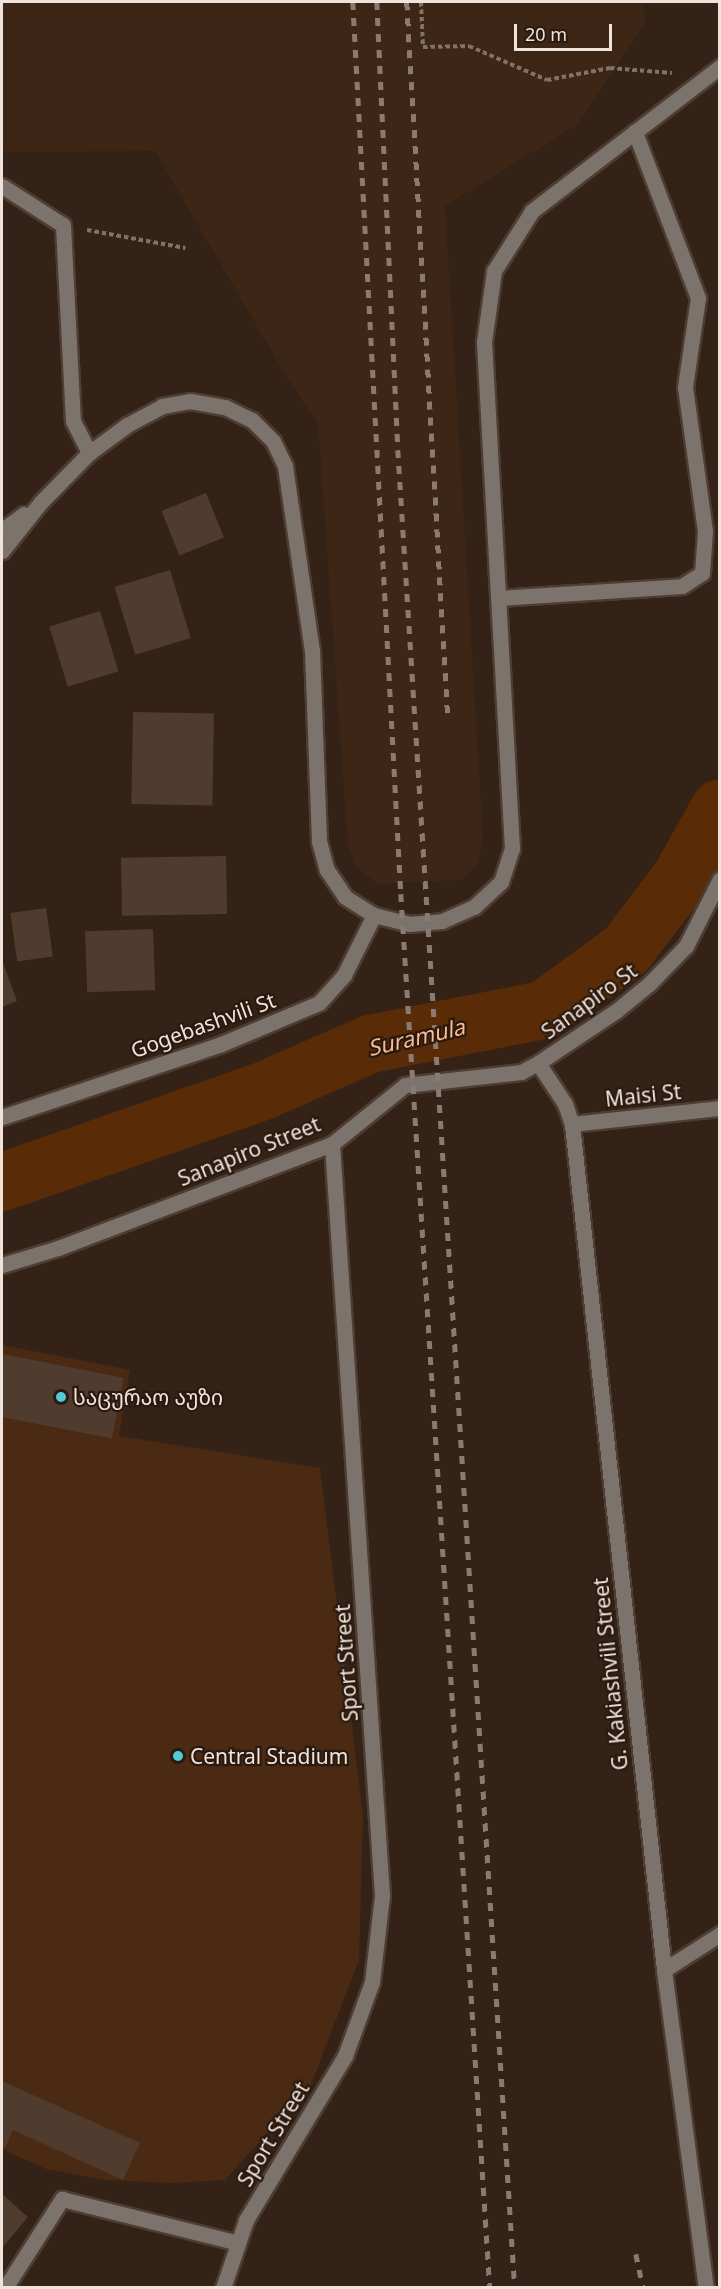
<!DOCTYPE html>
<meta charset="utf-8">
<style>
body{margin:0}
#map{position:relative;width:721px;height:2289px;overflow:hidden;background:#342217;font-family:Georgia,"Noto Sans Georgian",serif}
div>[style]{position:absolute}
.built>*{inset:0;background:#3d2616}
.green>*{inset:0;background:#4a2a13}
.river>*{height:58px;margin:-29px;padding:0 29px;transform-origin:29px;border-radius:29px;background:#592c07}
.building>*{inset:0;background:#4f3c2f;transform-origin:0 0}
.path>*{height:4px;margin-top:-2px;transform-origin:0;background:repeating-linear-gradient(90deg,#817167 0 4.5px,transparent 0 7.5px)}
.roads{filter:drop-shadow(2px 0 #4e3d32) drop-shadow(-2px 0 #4e3d32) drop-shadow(0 2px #4e3d32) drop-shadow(0 -2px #4e3d32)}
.minor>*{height:15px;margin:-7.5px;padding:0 7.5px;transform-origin:7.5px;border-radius:7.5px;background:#7d736d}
.rail>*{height:4.5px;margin-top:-2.25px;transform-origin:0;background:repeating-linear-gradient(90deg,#8a7b72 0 8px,transparent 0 16px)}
.dots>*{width:16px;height:16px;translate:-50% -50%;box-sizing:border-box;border:3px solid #2a190e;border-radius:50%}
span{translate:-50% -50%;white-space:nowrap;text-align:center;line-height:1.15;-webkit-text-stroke:4.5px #2a190e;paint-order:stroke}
.street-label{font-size:21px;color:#efe3db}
.poi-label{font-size:21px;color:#efe3db}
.left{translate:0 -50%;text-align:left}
.water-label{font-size:22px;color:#fabc95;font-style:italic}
.frame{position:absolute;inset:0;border:3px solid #efe3db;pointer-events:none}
.scale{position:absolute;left:514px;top:24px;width:98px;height:27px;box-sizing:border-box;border:3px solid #efe3db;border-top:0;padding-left:8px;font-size:18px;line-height:21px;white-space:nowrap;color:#efe3db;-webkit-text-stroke:4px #2a190e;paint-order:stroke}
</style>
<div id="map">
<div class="built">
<div style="clip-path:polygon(2px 2px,643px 2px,646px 21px,577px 125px,445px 206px,483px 838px,477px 864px,463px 880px,377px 884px,356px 866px,348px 845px,318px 424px,276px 359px,155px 151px,2px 152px)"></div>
</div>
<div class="green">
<div style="clip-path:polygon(2px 1345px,130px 1370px,119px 1436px,320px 1468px,363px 1815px,359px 1960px,311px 2085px,225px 2180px,173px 2183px,106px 2180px,46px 2169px,2px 2149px)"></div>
</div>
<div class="river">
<div style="left:2px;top:1182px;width:276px;rotate:-19.2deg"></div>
<div style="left:263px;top:1091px;width:117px;rotate:-23.7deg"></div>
<div style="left:370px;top:1044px;width:177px;rotate:-11.1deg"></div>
<div style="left:544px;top:1010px;width:102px;rotate:-36.2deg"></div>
<div style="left:626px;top:950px;width:89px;rotate:-52.7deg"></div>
<div style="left:680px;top:879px;width:81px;rotate:-60.6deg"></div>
</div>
<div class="building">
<div style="left:206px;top:493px;width:48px;height:48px;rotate:68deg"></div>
<div style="left:170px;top:570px;width:71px;height:58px;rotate:73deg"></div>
<div style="left:100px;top:611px;width:63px;height:53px;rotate:73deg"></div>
<div style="left:133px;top:712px;width:81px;height:92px;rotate:1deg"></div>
<div style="left:226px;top:856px;width:58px;height:105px;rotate:89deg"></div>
<div style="left:46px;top:908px;width:49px;height:36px;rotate:82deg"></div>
<div style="left:153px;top:929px;width:61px;height:68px;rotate:88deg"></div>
<div style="clip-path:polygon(2px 960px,17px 1001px,2px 1007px)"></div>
<div style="left:2px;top:1354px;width:124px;height:62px;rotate:11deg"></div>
<div style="clip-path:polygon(2px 2081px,140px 2143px,123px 2180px,13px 2130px,5px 2148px,2px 2147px)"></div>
<div style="clip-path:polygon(2px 2194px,28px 2217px,2px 2248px)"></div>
</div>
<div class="path">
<div style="left:421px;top:2px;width:45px;rotate:87.5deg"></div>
<div style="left:423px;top:47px;width:46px;rotate:-1.2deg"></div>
<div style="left:469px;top:46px;width:85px;rotate:23.6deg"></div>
<div style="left:547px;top:80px;width:64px;rotate:-10.8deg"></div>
<div style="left:610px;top:68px;width:62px;rotate:4.6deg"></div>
<div style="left:87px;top:230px;width:100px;rotate:10.4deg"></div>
</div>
<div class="roads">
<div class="minor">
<div style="left:2px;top:186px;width:72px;rotate:32.6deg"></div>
<div style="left:63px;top:225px;width:196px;rotate:87.1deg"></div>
<div style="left:73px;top:421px;width:36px;rotate:63deg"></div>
<div style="left:2px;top:530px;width:27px;rotate:-36deg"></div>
<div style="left:2px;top:551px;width:63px;rotate:-51.5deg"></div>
<div style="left:41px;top:502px;width:69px;rotate:-45.6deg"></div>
<div style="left:89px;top:453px;width:47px;rotate:-36.4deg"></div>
<div style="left:127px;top:425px;width:40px;rotate:-28deg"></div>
<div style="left:162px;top:406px;width:28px;rotate:-10deg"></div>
<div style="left:190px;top:401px;width:36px;rotate:10deg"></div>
<div style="left:225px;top:407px;width:30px;rotate:26deg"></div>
<div style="left:252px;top:420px;width:30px;rotate:45deg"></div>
<div style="left:273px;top:441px;width:28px;rotate:64deg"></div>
<div style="left:285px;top:466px;width:186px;rotate:81.7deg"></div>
<div style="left:312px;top:650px;width:191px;rotate:87.9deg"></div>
<div style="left:319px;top:841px;width:30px;rotate:75deg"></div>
<div style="left:327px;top:870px;width:32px;rotate:56deg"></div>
<div style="left:345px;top:897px;width:34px;rotate:32deg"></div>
<div style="left:374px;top:915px;width:36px;rotate:14deg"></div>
<div style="left:409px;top:924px;width:33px;rotate:-5deg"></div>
<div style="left:442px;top:921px;width:35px;rotate:-24deg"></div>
<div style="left:474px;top:907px;width:37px;rotate:-43deg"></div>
<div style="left:501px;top:882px;width:35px;rotate:-72deg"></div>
<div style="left:512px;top:849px;width:508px;rotate:-93.16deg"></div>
<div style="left:484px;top:342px;width:72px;rotate:-82deg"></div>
<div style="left:494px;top:271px;width:71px;rotate:-57.7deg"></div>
<div style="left:532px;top:211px;width:237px;rotate:-37.5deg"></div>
<div style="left:498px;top:598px;width:184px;rotate:-3.7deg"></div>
<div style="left:682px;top:586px;width:24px;rotate:-33deg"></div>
<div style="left:702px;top:573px;width:42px;rotate:-85.9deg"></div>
<div style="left:705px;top:531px;width:145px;rotate:-97.9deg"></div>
<div style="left:685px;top:387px;width:90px;rotate:-81.7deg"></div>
<div style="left:698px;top:298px;width:178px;rotate:-110.8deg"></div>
<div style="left:538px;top:1063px;width:49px;rotate:56.6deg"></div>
<div style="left:565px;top:1104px;width:21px;rotate:71deg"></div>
<div style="left:572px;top:1124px;width:851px;rotate:83.79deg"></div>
<div style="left:664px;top:1970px;width:321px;rotate:82.5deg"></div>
<div style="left:2px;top:1117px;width:229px;rotate:-18.4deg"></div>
<div style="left:219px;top:1045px;width:108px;rotate:-22.8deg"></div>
<div style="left:319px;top:1003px;width:38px;rotate:-48deg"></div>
<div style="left:344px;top:975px;width:67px;rotate:-63.4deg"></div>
<div style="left:572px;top:1124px;width:149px;rotate:-6.2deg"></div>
<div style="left:2px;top:1265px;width:59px;rotate:-16.9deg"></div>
<div style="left:58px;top:1248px;width:293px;rotate:-20.8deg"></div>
<div style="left:332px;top:1144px;width:94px;rotate:-38.9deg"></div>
<div style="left:405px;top:1085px;width:117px;rotate:-6.4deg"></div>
<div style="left:521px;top:1072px;width:19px;rotate:-28deg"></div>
<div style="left:538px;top:1063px;width:94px;rotate:-33.7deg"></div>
<div style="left:616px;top:1011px;width:43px;rotate:-39.3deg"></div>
<div style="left:649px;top:984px;width:53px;rotate:-45.8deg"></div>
<div style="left:686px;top:946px;width:75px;rotate:-63.1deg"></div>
<div style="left:664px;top:1970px;width:67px;rotate:-32.7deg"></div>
<div style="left:5px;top:2288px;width:106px;rotate:-57.4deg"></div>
<div style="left:62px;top:2199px;width:181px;rotate:14deg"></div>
<div style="left:223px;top:2288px;width:72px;rotate:-71.3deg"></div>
<div style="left:246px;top:2220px;width:192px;rotate:-58.9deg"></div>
<div style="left:345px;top:2056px;width:79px;rotate:-70deg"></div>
<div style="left:372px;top:1982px;width:88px;rotate:-83.4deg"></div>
<div style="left:382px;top:1895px;width:753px;rotate:-93.81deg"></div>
</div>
</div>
<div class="rail">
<div style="left:353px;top:2px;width:893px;rotate:86.92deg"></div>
<div style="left:401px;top:894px;width:1397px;rotate:86.35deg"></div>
<div style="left:377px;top:2px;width:448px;rotate:87.3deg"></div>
<div style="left:398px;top:450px;width:1842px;rotate:86.36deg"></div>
<div style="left:407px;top:2px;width:719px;rotate:86.73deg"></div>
<div style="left:636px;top:2254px;width:35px;rotate:78deg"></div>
</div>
<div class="dots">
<div style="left:61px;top:1397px;background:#52cbd7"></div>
<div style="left:178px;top:1756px;background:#52cbd7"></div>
</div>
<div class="street-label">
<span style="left:589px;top:1001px;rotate:-36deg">Sanapiro St</span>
<span style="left:203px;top:1025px;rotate:-20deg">Gogebashvili St</span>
<span style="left:643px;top:1095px;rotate:-6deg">Maisi St</span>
<span style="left:249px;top:1151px;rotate:-22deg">Sanapiro Street</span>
<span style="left:346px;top:1663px;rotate:-94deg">Sport Street</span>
<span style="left:610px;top:1674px;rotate:-96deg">G. Kakiashvili Street</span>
<span style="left:273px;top:2134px;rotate:-59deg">Sport Street</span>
</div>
<div class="poi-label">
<span class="left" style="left:73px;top:1397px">საცურაო აუზი</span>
<span class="left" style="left:190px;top:1756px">Central Stadium</span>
</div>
<div class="water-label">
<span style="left:416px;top:1037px;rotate:-13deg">Suramula</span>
</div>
<div class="frame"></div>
<div class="scale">20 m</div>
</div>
